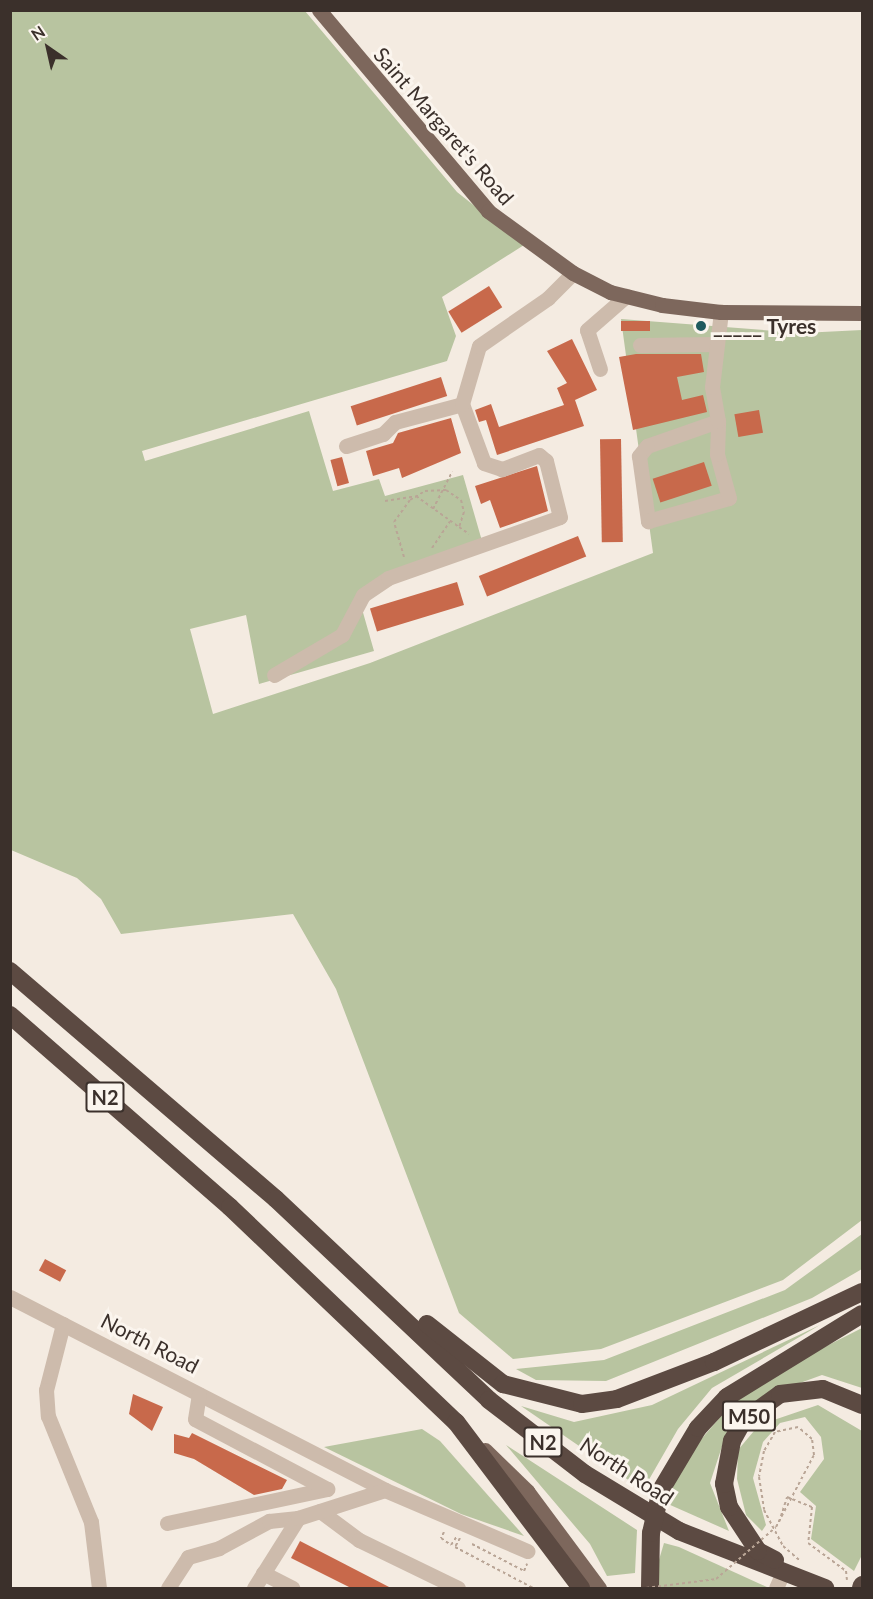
<!DOCTYPE html>
<style>
body{margin:0}
#map{position:relative;width:873px;height:1599px;overflow:hidden;background:#f4ebe1;font-family:Lato,sans-serif}
div>[style]{position:absolute}
.green>*{inset:0;background:#b8c4a0}
.building>*{inset:0;background:#c8694b;transform-origin:0 0}
.path>*{height:2px;margin-top:-1px;transform-origin:0;background:repeating-linear-gradient(90deg,#b9a596 0 3px,transparent 0 6px)}
.minor>*{height:15px;margin:-7.5px;padding:0 7.5px;transform-origin:7.5px;border-radius:7.5px;background:#cdbbac}
.major>*{height:15px;margin:-7.5px;padding:0 7.5px;transform-origin:7.5px;border-radius:7.5px;background:#7d675c}
.highway>*{height:18px;margin:-9px;padding:0 9px;transform-origin:9px;border-radius:9px;background:#5c4a42}
.path-bridge>*{height:2px;margin-top:-1px;transform-origin:0;background:repeating-linear-gradient(90deg,#b9a596 0 3px,transparent 0 6px)}
.highway-bridge>*{height:18px;margin:-9px;padding:0 9px;transform-origin:9px;border-radius:9px;background:#5c4a42}
.dots>*{width:16px;height:16px;translate:-50% -50%;box-sizing:border-box;border:3px solid #fbf5ee;border-radius:50%}
span{translate:-50% -50%;white-space:nowrap;text-align:center;line-height:1.15;-webkit-text-stroke:6px #fbf5ee;paint-order:stroke}
.shield-label span{padding:2px 4px;background:#fbf5ee;border:2px solid;border-radius:4px;-webkit-text-stroke-width:0}
.shield-label{font-size:20px;color:#3b302b;font-weight:700}
.street-label{font-size:21px;color:#3b302b}
.poi-label{font-size:21px;color:#3b302b;font-weight:700}
.left{translate:0 -50%;text-align:left}
.frame{position:absolute;inset:0;border:12px solid #3b302b;pointer-events:none}
.north{position:absolute;left:18px;top:18px;width:60px;height:60px;-webkit-text-stroke:4px #fbf5ee;paint-order:stroke;rotate:326deg;font-size:16px;font-weight:700;line-height:24px;text-align:center;color:#3b302b}
.north::after{content:'';display:block;margin:auto;width:21px;height:27px;background:#3b302b;clip-path:polygon(50% 0,100% 100%,50% 72%,0 100%)}
</style>
<div id="map">
<div class="green">
<div style="clip-path:polygon(11px 11px,305px 11px,457px 192px,524px 245px,442px 297px,456px 336px,447px 361px,142px 451px,145px 461px,309px 411px,333px 491px,379px 479px,385px 496px,463px 475px,482px 541px,358px 595px,374px 651px,259px 684px,246px 615px,190px 629px,213px 714px,370px 663px,653px 553px,621px 319px,802px 333px,862px 330px,862px 1220px,783px 1280px,601px 1349px,513px 1359px,459px 1313px,336px 989px,293px 914px,121px 934px,101px 899px,77px 878px,11px 850px)"></div>
<div style="clip-path:polygon(862px 1234px,862px 1269px,812px 1298px,606px 1381px,536px 1380px,516px 1369px,604px 1360px,785px 1290px)"></div>
<div style="clip-path:polygon(820px 1325px,712px 1388px,678px 1429px,643px 1490px,521px 1406px,574px 1422px,652px 1405px)"></div>
<div style="clip-path:polygon(862px 1328px,862px 1388px,822px 1375px,767px 1395px,729px 1425px,710px 1483px,729px 1531px,668px 1504px,680px 1464px,746px 1387px)"></div>
<div style="clip-path:polygon(818px 1405px,862px 1431px,862px 1555px,854px 1571px,811px 1539px,816px 1506px,800px 1492px,824px 1459px,821px 1437px,805px 1417px,780px 1423px,763px 1442px,753px 1478px,766px 1525px,762px 1531px,746px 1515px,737px 1479px,738px 1450px,759px 1425px)"></div>
<div style="clip-path:polygon(422px 1429px,440px 1441px,524px 1536px,461px 1514px,324px 1447px)"></div>
<div style="clip-path:polygon(506px 1445px,637px 1530px,635px 1573px,607px 1576px,590px 1544px)"></div>
<div style="clip-path:polygon(664px 1543px,679px 1547px,769px 1588px,658px 1588px,656px 1570px)"></div>
</div>
<div class="building">
<div style="left:489px;top:286px;width:25px;height:48px;rotate:58deg"></div>
<div style="left:621px;top:321px;width:29px;height:10px"></div>
<div style="clip-path:polygon(572px 339px,597px 390px,575px 400px,584px 426px,497px 455px,486px 420px,479px 422px,475px 410px,491px 404px,499px 427px,564px 405px,557px 388px,567px 383px,547px 351px)"></div>
<div style="clip-path:polygon(636px 354px,701px 354px,704px 372px,677px 377px,682px 400px,703px 395px,707px 412px,633px 430px,619px 357px)"></div>
<div style="left:441px;top:377px;width:20px;height:95px;rotate:72deg"></div>
<div style="left:759px;top:410px;width:23px;height:25px;rotate:80deg"></div>
<div style="clip-path:polygon(451px 418px,461px 453px,402px 478px,399px 468px,373px 476px,366px 451px,393px 443px,398px 433px)"></div>
<div style="left:621px;top:439px;width:103px;height:21px;rotate:89deg"></div>
<div style="left:342px;top:457px;width:27px;height:12px;rotate:75deg"></div>
<div style="left:704px;top:462px;width:25px;height:54px;rotate:72deg"></div>
<div style="clip-path:polygon(537px 466px,548px 511px,500px 528px,490px 500px,481px 504px,475px 486px)"></div>
<div style="left:578px;top:536px;width:22px;height:107px;rotate:68deg"></div>
<div style="left:457px;top:582px;width:24px;height:91px;rotate:73deg"></div>
<div style="left:45px;top:1259px;width:24px;height:13px;rotate:28deg"></div>
<div style="clip-path:polygon(133px 1394px,163px 1407px,152px 1431px,129px 1414px)"></div>
<div style="clip-path:polygon(192px 1433px,287px 1480px,282px 1489px,254px 1495px,194px 1459px,174px 1453px,174px 1434px,189px 1438px)"></div>
<div style="clip-path:polygon(300px 1541px,391px 1588px,351px 1588px,291px 1558px)"></div>
</div>
<div class="path">
<div style="left:385px;top:501px;width:31px;rotate:-9deg"></div>
<div style="left:416px;top:496px;width:53px;rotate:35.8deg"></div>
<div style="left:433px;top:509px;width:42px;rotate:-62.8deg"></div>
<div style="left:432px;top:548px;width:32px;rotate:-56deg"></div>
<div style="left:404px;top:557px;width:36px;rotate:-106deg"></div>
<div style="left:394px;top:522px;width:27px;rotate:-54deg"></div>
<div style="left:410px;top:500px;width:17px;rotate:-31deg"></div>
<div style="left:425px;top:491px;width:21px;rotate:-3deg"></div>
<div style="left:446px;top:490px;width:18px;rotate:34deg"></div>
<div style="left:461px;top:500px;width:12px;rotate:76deg"></div>
<div style="left:464px;top:512px;width:16px;rotate:108deg"></div>
<div style="left:459px;top:527px;width:12px;rotate:35deg"></div>
<div style="left:764px;top:1510px;width:41px;rotate:62.2deg"></div>
<div style="left:783px;top:1546px;width:23px;rotate:41deg"></div>
<div style="left:779px;top:1522px;width:26px;rotate:-72deg"></div>
<div style="left:787px;top:1497px;width:27px;rotate:22deg"></div>
<div style="left:812px;top:1507px;width:36px;rotate:96deg"></div>
<div style="left:808px;top:1543px;width:47px;rotate:36.4deg"></div>
<div style="left:846px;top:1571px;width:9px;rotate:84deg"></div>
<div style="left:444px;top:1532px;width:7px;rotate:117deg"></div>
<div style="left:441px;top:1538px;width:12px;rotate:35deg"></div>
<div style="left:451px;top:1545px;width:11px;rotate:-56deg"></div>
<div style="left:460px;top:1538px;width:10px;rotate:119deg"></div>
<div style="left:455px;top:1547px;width:88px;rotate:27.7deg"></div>
<div style="left:472px;top:1544px;width:59px;rotate:27.4deg"></div>
<div style="left:524px;top:1571px;width:8px;rotate:-67deg"></div>
</div>
<div class="minor">
<div style="left:640px;top:345px;width:74px;rotate:-0.8deg"></div>
<div style="left:600px;top:369px;width:41px;rotate:-108.4deg"></div>
<div style="left:587px;top:330px;width:52px;rotate:-41.1deg"></div>
<div style="left:718px;top:421px;width:75px;rotate:160.6deg"></div>
<div style="left:647px;top:446px;width:13px;rotate:129deg"></div>
<div style="left:639px;top:456px;width:66px;rotate:82.1deg"></div>
<div style="left:648px;top:521px;width:84px;rotate:-15.9deg"></div>
<div style="left:729px;top:498px;width:46px;rotate:-105.3deg"></div>
<div style="left:717px;top:454px;width:33px;rotate:-88deg"></div>
<div style="left:718px;top:421px;width:35px;rotate:-100deg"></div>
<div style="left:712px;top:387px;width:76px;rotate:-83.2deg"></div>
<div style="left:346px;top:446px;width:39px;rotate:-18deg"></div>
<div style="left:383px;top:434px;width:17px;rotate:-45deg"></div>
<div style="left:395px;top:422px;width:69px;rotate:-15deg"></div>
<div style="left:274px;top:675px;width:79px;rotate:-30.5deg"></div>
<div style="left:342px;top:635px;width:45px;rotate:-62.3deg"></div>
<div style="left:363px;top:595px;width:30px;rotate:-34deg"></div>
<div style="left:388px;top:578px;width:182px;rotate:-19.5deg"></div>
<div style="left:560px;top:517px;width:58px;rotate:-104deg"></div>
<div style="left:546px;top:461px;width:9px;rotate:-139deg"></div>
<div style="left:539px;top:455px;width:40px;rotate:159deg"></div>
<div style="left:502px;top:469px;width:19px;rotate:-162deg"></div>
<div style="left:484px;top:463px;width:63px;rotate:-110.4deg"></div>
<div style="left:462px;top:404px;width:60px;rotate:-73.7deg"></div>
<div style="left:479px;top:346px;width:84px;rotate:-34.8deg"></div>
<div style="left:548px;top:298px;width:35px;rotate:-45deg"></div>
<div style="left:10px;top:1297px;width:422px;rotate:27.2deg"></div>
<div style="left:385px;top:1490px;width:155px;rotate:23.2deg"></div>
<div style="left:63px;top:1324px;width:68px;rotate:104.4deg"></div>
<div style="left:46px;top:1390px;width:26px;rotate:86deg"></div>
<div style="left:48px;top:1416px;width:114px;rotate:67.9deg"></div>
<div style="left:91px;top:1522px;width:66px;rotate:83.1deg"></div>
<div style="left:320px;top:1511px;width:49px;rotate:36.6deg"></div>
<div style="left:359px;top:1540px;width:110px;rotate:25.9deg"></div>
<div style="left:167px;top:1523px;width:164px;rotate:-12deg"></div>
<div style="left:327px;top:1489px;width:149px;rotate:-152.1deg"></div>
<div style="left:195px;top:1419px;width:25px;rotate:-81deg"></div>
<div style="left:263px;top:1573px;width:33px;rotate:27deg"></div>
<div style="left:168px;top:1588px;width:37px;rotate:-57deg"></div>
<div style="left:188px;top:1557px;width:32px;rotate:-16deg"></div>
<div style="left:219px;top:1548px;width:57px;rotate:-28.4deg"></div>
<div style="left:269px;top:1521px;width:29px;rotate:-6deg"></div>
<div style="left:254px;top:1588px;width:83px;rotate:-57.8deg"></div>
<div style="left:298px;top:1518px;width:91px;rotate:-17.8deg"></div>
<div style="left:776px;top:1588px;width:17px;rotate:-66deg"></div>
</div>
<div class="major">
<div style="left:319px;top:10px;width:263px;rotate:49.9deg"></div>
<div style="left:488px;top:211px;width:105px;rotate:36.1deg"></div>
<div style="left:573px;top:273px;width:42px;rotate:27.2deg"></div>
<div style="left:610px;top:292px;width:54px;rotate:14deg"></div>
<div style="left:662px;top:305px;width:59px;rotate:6.8deg"></div>
<div style="left:721px;top:312px;width:141px;rotate:0.4deg"></div>
<div style="left:485px;top:1450px;width:59px;rotate:44.3deg"></div>
<div style="left:527px;top:1491px;width:121px;rotate:53.4deg"></div>
</div>
<div class="highway">
<div style="left:10px;top:971px;width:350px;rotate:40.6deg"></div>
<div style="left:276px;top:1199px;width:293px;rotate:43.3deg"></div>
<div style="left:489px;top:1400px;width:121px;rotate:37.6deg"></div>
<div style="left:585px;top:1474px;width:110px;rotate:31.2deg"></div>
<div style="left:679px;top:1531px;width:157px;rotate:21.3deg"></div>
<div style="left:10px;top:1015px;width:292px;rotate:41.1deg"></div>
<div style="left:230px;top:1207px;width:312px;rotate:43.6deg"></div>
<div style="left:456px;top:1422px;width:208px;rotate:53deg"></div>
<div style="left:427px;top:1324px;width:97px;rotate:38.3deg"></div>
<div style="left:503px;top:1384px;width:81px;rotate:14.2deg"></div>
<div style="left:582px;top:1404px;width:35px;rotate:-8deg"></div>
<div style="left:617px;top:1399px;width:104px;rotate:-20.9deg"></div>
<div style="left:714px;top:1362px;width:164px;rotate:-25.3deg"></div>
<div style="left:661px;top:1490px;width:72px;rotate:-59.2deg"></div>
<div style="left:698px;top:1428px;width:42px;rotate:-46.9deg"></div>
<div style="left:727px;top:1397px;width:158px;rotate:-31.6deg"></div>
<div style="left:775px;top:1560px;width:19px;rotate:-152deg"></div>
<div style="left:758px;top:1551px;width:53px;rotate:-123.4deg"></div>
<div style="left:729px;top:1507px;width:24px;rotate:-102deg"></div>
<div style="left:724px;top:1484px;width:44px;rotate:-79.5deg"></div>
<div style="left:732px;top:1441px;width:23px;rotate:-61deg"></div>
<div style="left:743px;top:1421px;width:46px;rotate:-36.1deg"></div>
<div style="left:780px;top:1394px;width:43px;rotate:-6.6deg"></div>
<div style="left:823px;top:1389px;width:42px;rotate:22.3deg"></div>
<div style="left:650px;top:1588px;width:55px;rotate:-89deg"></div>
<div style="left:861px;top:1588px;width:3px;rotate:-72deg"></div>
</div>
<div class="path-bridge">
<div style="left:646px;top:1588px;width:71px;rotate:-7.3deg"></div>
<div style="left:716px;top:1579px;width:79px;rotate:-40.9deg"></div>
<div style="left:776px;top:1527px;width:81px;rotate:-62.2deg"></div>
<div style="left:814px;top:1455px;width:16px;rotate:-97deg"></div>
<div style="left:812px;top:1439px;width:18px;rotate:-139deg"></div>
<div style="left:798px;top:1427px;width:24px;rotate:168deg"></div>
<div style="left:775px;top:1432px;width:22px;rotate:120deg"></div>
<div style="left:764px;top:1451px;width:26px;rotate:101deg"></div>
<div style="left:759px;top:1477px;width:33px;rotate:81deg"></div>
</div>
<div class="highway-bridge">
<div style="left:651px;top:1533px;width:44px;rotate:-76.9deg"></div>
</div>
<div class="dots">
<div style="left:701px;top:326px;background:#1f5a5e"></div>
</div>
<div class="shield-label">
<span style="left:105px;top:1097px">N2</span>
<span style="left:749px;top:1416px">M50</span>
<span style="left:543px;top:1442px">N2</span>
</div>
<div class="street-label">
<span style="left:444px;top:126px;rotate:49deg">Saint Margaret's Road</span>
<span style="left:150px;top:1343px;rotate:27deg">North Road</span>
<span style="left:627px;top:1471px;rotate:33deg">North Road</span>
</div>
<div class="poi-label">
<span class="left" style="left:713px;top:326px">_____ Tyres</span>
</div>
<div class="frame"></div>
<div class="north">N</div>
</div>
